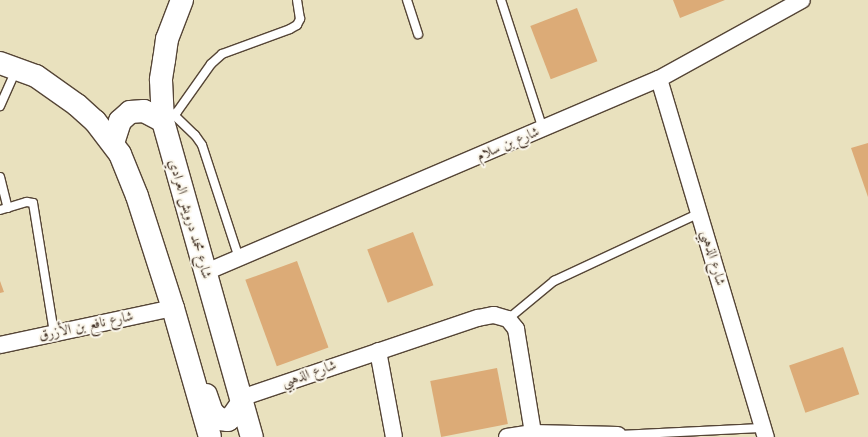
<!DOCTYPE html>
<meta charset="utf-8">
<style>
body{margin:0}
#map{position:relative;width:868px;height:437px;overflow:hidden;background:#e9e1be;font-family:"Old Standard TT",Amiri,serif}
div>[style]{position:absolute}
.building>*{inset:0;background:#dcab77;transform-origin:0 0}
.roads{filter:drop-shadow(1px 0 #554536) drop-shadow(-1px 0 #554536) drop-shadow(0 1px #554536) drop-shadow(0 -1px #554536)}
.lane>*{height:8px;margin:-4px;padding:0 4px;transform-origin:4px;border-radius:4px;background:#fff}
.street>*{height:16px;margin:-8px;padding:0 8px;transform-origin:8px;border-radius:8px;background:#fff}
.secondary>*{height:22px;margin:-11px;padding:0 11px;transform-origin:11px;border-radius:11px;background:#fff}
span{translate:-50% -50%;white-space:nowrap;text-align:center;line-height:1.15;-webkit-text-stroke:4px #fbf7ec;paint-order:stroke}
.street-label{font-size:14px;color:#3b2a1e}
</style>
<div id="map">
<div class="building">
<div style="clip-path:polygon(673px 0,725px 0,680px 18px)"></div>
<div style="left:577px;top:8px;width:57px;height:50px;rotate:69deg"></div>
<div style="clip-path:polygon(868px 143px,868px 197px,851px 148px)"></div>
<div style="left:413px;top:232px;width:57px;height:49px;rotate:69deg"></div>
<div style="left:297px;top:261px;width:92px;height:55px;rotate:70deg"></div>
<div style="clip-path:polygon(0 281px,4px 292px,0 293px)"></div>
<div style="left:843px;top:347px;width:50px;height:57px;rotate:71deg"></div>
<div style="left:497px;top:368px;width:57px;height:68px;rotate:79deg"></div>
</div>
<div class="roads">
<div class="lane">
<div style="left:407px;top:0;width:36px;rotate:72deg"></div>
<div style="left:501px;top:0;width:136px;rotate:72deg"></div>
<div style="left:0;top:106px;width:39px;rotate:-66deg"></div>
<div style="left:174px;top:115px;width:29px;rotate:44deg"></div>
<div style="left:195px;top:135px;width:12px;rotate:55deg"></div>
<div style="left:202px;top:145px;width:119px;rotate:71.9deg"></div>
<div style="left:165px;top:120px;width:14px;rotate:-34deg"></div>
<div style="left:177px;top:112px;width:59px;rotate:-54.7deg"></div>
<div style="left:211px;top:64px;width:15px;rotate:-42deg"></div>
<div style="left:222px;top:54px;width:72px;rotate:-20.2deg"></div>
<div style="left:290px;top:29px;width:8px;rotate:-30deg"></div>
<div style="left:297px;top:25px;width:7px;rotate:-63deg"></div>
<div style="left:300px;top:19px;width:19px;rotate:-99deg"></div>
<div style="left:0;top:177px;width:32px;rotate:76deg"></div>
<div style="left:0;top:210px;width:28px;rotate:-17deg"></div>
<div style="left:27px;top:202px;width:6px;rotate:9deg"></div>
<div style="left:33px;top:203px;width:132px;rotate:80.8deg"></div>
<div style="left:508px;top:319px;width:60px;rotate:-39.6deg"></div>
<div style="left:554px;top:281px;width:161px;rotate:-25deg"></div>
<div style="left:618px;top:435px;width:144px;rotate:-2.8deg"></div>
</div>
<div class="street">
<div style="left:659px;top:79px;width:374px;rotate:73.4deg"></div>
<div style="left:206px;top:272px;width:492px;rotate:-23.1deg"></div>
<div style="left:659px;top:79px;width:163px;rotate:-28.9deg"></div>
<div style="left:0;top:345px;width:177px;rotate:-12.1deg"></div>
<div style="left:378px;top:351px;width:87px;rotate:79.5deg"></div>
<div style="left:241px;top:398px;width:250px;rotate:-18.7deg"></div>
<div style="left:478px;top:318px;width:16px;rotate:-11deg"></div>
<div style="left:494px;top:315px;width:15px;rotate:16deg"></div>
<div style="left:508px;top:319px;width:13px;rotate:51deg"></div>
<div style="left:516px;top:329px;width:105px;rotate:80.7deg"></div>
<div style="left:507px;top:437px;width:26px;rotate:-9deg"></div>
<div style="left:533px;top:433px;width:85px;rotate:1.3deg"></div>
</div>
<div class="secondary">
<div style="left:182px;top:0;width:42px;rotate:111deg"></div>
<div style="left:167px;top:39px;width:21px;rotate:98deg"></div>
<div style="left:164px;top:60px;width:20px;rotate:99deg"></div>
<div style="left:161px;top:80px;width:41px;rotate:87.2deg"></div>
<div style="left:163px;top:121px;width:328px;rotate:74.3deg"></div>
<div style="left:0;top:63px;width:38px;rotate:20deg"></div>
<div style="left:36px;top:76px;width:50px;rotate:35.3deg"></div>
<div style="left:77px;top:105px;width:24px;rotate:42deg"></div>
<div style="left:95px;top:121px;width:41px;rotate:52.9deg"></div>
<div style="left:120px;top:154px;width:45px;rotate:68deg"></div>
<div style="left:137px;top:196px;width:118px;rotate:72.2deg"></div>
<div style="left:173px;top:308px;width:134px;rotate:74deg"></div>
<div style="left:113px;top:143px;width:23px;rotate:-72deg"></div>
<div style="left:120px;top:121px;width:13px;rotate:-42deg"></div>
<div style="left:130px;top:112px;width:14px;rotate:-4deg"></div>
<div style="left:144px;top:111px;width:21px;rotate:28deg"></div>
<div style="left:206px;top:395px;width:18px;rotate:71deg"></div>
<div style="left:212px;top:412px;width:10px;rotate:45deg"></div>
<div style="left:219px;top:419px;width:9px;rotate:6deg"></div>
<div style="left:228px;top:420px;width:6px;rotate:-39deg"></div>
<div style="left:233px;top:416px;width:16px;rotate:-55deg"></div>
</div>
</div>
<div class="street-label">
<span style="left:508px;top:144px;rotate:-23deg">شارع بن سلام</span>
<span style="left:190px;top:219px;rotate:74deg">شارع محمد درويش العرادي</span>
<span style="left:713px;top:258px;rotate:74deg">شارع الذهبي</span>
<span style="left:86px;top:326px;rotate:-12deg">شارع نافع بن الأزرق</span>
<span style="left:309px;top:374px;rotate:-19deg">شارع الذهبي</span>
</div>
</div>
